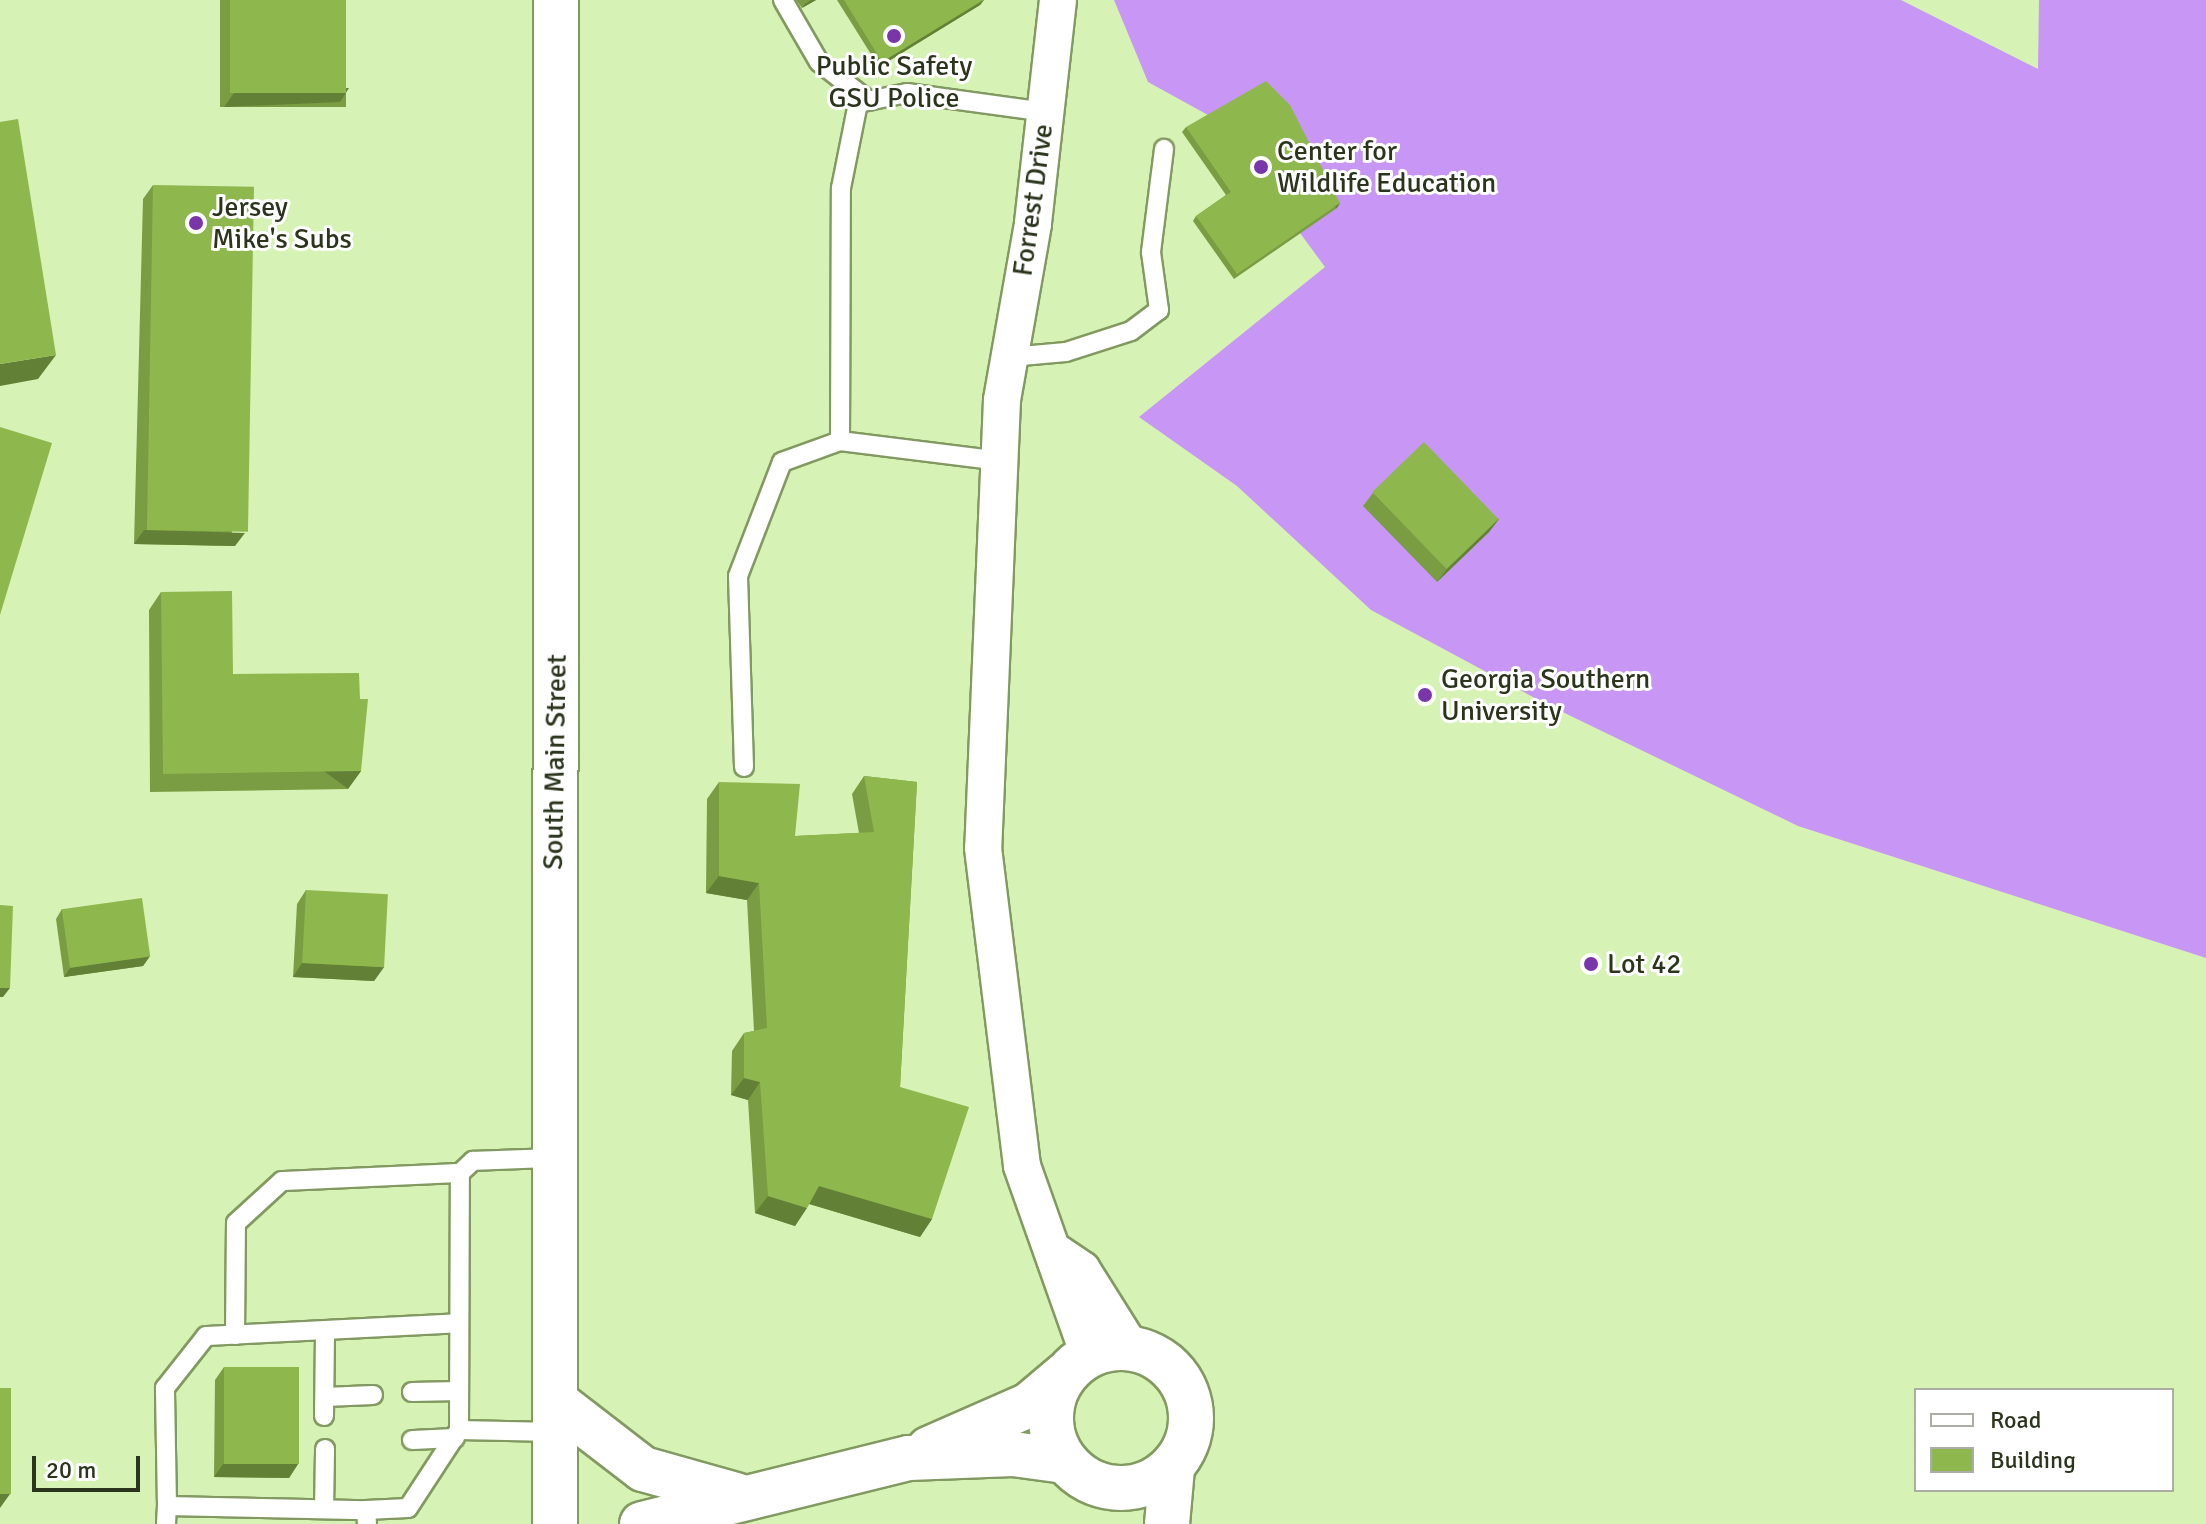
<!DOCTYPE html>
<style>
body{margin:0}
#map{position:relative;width:2206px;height:1524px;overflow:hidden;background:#d7f2b5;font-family:Signika,sans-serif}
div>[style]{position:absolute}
.forest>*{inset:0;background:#c897f6}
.roads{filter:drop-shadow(2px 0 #829a61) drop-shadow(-2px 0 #829a61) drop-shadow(0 2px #829a61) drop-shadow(0 -2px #829a61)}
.service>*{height:18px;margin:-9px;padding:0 9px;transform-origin:9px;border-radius:9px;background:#fff}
.minor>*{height:36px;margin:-18px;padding:0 18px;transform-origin:18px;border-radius:18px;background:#fff}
.tertiary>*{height:44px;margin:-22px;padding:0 22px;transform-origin:22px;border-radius:22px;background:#fff}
.tertiary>.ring{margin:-22px;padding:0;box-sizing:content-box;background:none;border:44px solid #fff;border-radius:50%}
.primary>*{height:44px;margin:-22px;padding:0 22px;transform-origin:22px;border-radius:22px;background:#fff}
.wall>*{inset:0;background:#7a9d43;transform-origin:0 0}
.shaded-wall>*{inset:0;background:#638037;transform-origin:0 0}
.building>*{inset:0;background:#8eb74e;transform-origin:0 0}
.dots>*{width:22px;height:22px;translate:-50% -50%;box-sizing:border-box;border:4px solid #fff;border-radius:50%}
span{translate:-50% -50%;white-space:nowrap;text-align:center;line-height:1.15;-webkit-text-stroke:6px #fff;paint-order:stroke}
.poi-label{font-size:28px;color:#2b351d}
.left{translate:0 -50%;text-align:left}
.street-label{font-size:28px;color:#2b351d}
.legend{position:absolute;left:1914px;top:1388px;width:260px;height:104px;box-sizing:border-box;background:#fff;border:2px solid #aaaea5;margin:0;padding:10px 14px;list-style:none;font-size:24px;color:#2b351d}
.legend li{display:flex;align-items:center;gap:16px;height:40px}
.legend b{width:40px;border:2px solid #aaaea5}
.scale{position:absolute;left:32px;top:1456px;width:108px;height:36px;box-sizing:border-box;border:4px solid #2b351d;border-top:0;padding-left:10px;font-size:24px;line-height:28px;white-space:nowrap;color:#2b351d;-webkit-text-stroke:6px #fff;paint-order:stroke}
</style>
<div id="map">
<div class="forest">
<div style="clip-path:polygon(1114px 0,1901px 0,2038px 69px,2039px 0,2206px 0,2206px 958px,1798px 826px,1546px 704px,1371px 610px,1237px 486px,1139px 417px,1325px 267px,1217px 120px,1148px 82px)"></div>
</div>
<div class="roads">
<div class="service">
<div style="left:783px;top:0;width:72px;rotate:59.9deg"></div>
<div style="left:819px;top:62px;width:63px;rotate:38deg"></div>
<div style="left:1010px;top:357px;width:56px;rotate:-5.1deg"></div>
<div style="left:1066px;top:352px;width:68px;rotate:-17.9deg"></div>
<div style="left:1131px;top:331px;width:35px;rotate:-37deg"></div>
<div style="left:1159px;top:310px;width:59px;rotate:-97.9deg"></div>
<div style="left:1151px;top:252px;width:104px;rotate:-82.8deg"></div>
<div style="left:840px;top:441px;width:253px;rotate:-89.8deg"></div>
<div style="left:841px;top:188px;width:87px;rotate:-78.7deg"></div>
<div style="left:858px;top:103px;width:50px;rotate:-11.5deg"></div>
<div style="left:907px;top:93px;width:139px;rotate:7.8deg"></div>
<div style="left:744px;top:767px;width:191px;rotate:-91.8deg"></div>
<div style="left:738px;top:576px;width:122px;rotate:-68.9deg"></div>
<div style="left:782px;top:462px;width:62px;rotate:-19.9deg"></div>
<div style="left:840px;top:441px;width:162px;rotate:7.1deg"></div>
<div style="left:235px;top:1335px;width:112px;rotate:-89.5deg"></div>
<div style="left:236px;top:1223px;width:62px;rotate:-42.4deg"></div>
<div style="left:282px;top:1181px;width:178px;rotate:-2.6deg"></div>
<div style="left:412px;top:1392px;width:47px;rotate:-1.2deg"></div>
<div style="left:325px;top:1397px;width:48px;rotate:-2.4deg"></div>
<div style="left:324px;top:1416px;width:86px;rotate:-89.3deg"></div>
<div style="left:459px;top:1430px;width:257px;rotate:-89.8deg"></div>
<div style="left:460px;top:1173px;width:18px;rotate:-43deg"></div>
<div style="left:473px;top:1161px;width:79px;rotate:-2.2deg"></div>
<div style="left:412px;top:1440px;width:43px;rotate:-2.7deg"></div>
<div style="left:167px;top:1506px;width:118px;rotate:-91deg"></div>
<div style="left:165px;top:1388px;width:66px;rotate:-51.7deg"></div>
<div style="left:206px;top:1336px;width:253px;rotate:-2.9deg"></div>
<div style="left:324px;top:1509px;width:60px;rotate:-89deg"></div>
<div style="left:166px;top:1524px;width:18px;rotate:-87deg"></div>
<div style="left:167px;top:1506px;width:199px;rotate:1.2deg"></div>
<div style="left:367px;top:1524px;width:14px;rotate:-94deg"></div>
<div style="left:366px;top:1510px;width:42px;rotate:-2.7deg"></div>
<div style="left:408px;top:1508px;width:93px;rotate:-56.8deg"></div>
<div style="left:459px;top:1430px;width:96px;rotate:1.2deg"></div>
</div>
<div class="minor">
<div style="left:1058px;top:0;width:225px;rotate:96.4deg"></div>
<div style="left:1033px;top:224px;width:179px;rotate:100deg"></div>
<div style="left:1002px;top:400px;width:448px;rotate:92.4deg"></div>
<div style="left:983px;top:848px;width:320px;rotate:83deg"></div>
<div style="left:1022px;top:1166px;width:201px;rotate:70.5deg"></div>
<div style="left:1057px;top:1253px;width:30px;rotate:34deg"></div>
<div style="left:1082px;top:1270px;width:92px;rotate:57.9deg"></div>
</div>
<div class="tertiary">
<div class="ring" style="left:1051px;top:1348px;width:96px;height:96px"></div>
<div style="left:556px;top:1402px;width:110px;rotate:37.6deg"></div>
<div style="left:643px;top:1469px;width:97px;rotate:15.6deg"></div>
<div style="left:929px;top:1449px;width:109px;rotate:-23.7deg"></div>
<div style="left:1029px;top:1405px;width:48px;rotate:-40deg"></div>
<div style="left:642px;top:1524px;width:275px;rotate:-13.9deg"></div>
<div style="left:909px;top:1458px;width:104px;rotate:-2.2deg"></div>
<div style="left:1013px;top:1454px;width:52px;rotate:7.7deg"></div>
<div style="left:1167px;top:1524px;width:56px;rotate:-84.9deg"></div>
</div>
<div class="primary">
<div style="left:555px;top:1524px;width:1524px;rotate:-89.96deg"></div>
</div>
</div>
<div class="wall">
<div style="left:220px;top:0;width:126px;height:107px"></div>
<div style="clip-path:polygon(796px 0,816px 0,802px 8px)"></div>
<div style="clip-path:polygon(837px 0,984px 0,980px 5px,879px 67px)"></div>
<div style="clip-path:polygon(1186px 127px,1337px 208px,1234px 279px,1193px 221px,1196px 216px,1226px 195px,1182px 132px)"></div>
<div style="clip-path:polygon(153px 185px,235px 546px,134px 544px,143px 199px)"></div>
<div style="clip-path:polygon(1373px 493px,1499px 519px,1489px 532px,1437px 582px,1363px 506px)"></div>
<div style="clip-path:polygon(161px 592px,233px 674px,361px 771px,348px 789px,150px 792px,149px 610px)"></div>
<div style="clip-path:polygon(864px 776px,917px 782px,900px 1087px,932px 1219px,920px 1237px,809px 1204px,795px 1226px,755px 1213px,748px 1100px,731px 1095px,732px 1051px,744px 1033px,754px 1031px,747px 900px,706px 893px,707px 799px,719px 782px,795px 836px,859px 833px,852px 794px)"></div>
<div style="clip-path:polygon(306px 890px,384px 967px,374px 981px,293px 977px,297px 904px)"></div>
<div style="clip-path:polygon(62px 909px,150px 956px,143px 966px,64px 977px,56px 919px)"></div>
<div style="clip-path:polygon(224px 1367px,298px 1464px,289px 1478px,214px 1477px,215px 1380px)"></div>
</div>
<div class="shaded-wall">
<div style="clip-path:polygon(811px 0,816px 0,802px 8px,805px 4px)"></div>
<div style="clip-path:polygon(984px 0,980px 5px,879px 67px,882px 62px)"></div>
<div style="clip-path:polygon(349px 88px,340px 102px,224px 107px,234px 93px)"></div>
<div style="left:1340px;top:203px;width:6px;height:125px;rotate:121deg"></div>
<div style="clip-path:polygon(56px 355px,38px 379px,0 386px,0 364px)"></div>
<div style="clip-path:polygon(1499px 519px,1489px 532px,1437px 582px,1447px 569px)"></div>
<div style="clip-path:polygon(144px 530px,245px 533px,235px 546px,134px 544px)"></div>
<div style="left:361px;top:771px;width:22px;height:198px;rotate:126deg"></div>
<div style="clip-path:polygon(719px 876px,759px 883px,747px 900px,706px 893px)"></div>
<div style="clip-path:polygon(150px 956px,143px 966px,64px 977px,70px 968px)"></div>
<div style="clip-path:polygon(302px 963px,384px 967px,374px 981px,293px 977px)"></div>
<div style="clip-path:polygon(0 988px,10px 988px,3px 997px,0 997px)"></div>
<div style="clip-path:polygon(744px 1078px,760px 1082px,748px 1100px,731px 1095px)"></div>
<div style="clip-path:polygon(819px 1186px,932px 1219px,920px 1237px,806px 1203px)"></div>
<div style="clip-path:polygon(768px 1196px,807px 1208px,795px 1226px,755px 1213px)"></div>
<div style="clip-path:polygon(223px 1464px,298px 1464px,289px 1478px,214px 1477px)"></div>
<div style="clip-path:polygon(0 1494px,10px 1494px,0 1508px)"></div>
</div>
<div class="building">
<div style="left:230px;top:0;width:116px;height:93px"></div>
<div style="clip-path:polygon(844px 0,983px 0,882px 62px)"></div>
<div style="clip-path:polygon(1266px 81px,1290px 105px,1340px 203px,1237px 274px,1196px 216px,1231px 192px,1186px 127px)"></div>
<div style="clip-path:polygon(18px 119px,56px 355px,0 364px,0 122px)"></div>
<div style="left:153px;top:185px;width:101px;height:345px;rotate:1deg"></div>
<div style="clip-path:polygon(0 427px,52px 443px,0 615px)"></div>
<div style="left:1424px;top:442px;width:107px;height:72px;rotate:46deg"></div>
<div style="clip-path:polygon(232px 591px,233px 674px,359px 673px,360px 699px,368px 699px,361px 771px,163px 774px,161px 592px)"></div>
<div style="clip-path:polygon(864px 776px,917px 782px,900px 1087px,969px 1107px,932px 1219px,819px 1186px,807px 1208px,768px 1196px,760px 1082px,744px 1078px,744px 1033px,767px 1028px,759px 883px,719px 876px,719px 782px,800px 784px,795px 836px,874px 832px)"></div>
<div style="left:306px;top:890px;width:82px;height:73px;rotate:3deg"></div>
<div style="left:142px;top:898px;width:59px;height:81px;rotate:82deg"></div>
<div style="clip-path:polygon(0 905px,13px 906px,10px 988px,0 988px)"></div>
<div style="left:224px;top:1367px;width:75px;height:97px"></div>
<div style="left:0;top:1388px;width:11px;height:106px"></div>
</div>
<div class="dots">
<div style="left:894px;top:36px;background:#7936aa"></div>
<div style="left:1261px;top:167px;background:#7936aa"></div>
<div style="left:196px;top:223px;background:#7936aa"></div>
<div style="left:1425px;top:695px;background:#7936aa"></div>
<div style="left:1591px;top:964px;background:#7936aa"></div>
</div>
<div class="poi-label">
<span style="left:894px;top:82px">Public Safety<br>GSU Police</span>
<span class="left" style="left:1277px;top:167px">Center for<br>Wildlife Education</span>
<span class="left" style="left:212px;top:223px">Jersey<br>Mike's Subs</span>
<span class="left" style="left:1441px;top:695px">Georgia Southern<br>University</span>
<span class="left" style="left:1607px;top:964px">Lot 42</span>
</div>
<div class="street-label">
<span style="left:1033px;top:200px;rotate:-82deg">Forrest Drive</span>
<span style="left:555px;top:762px;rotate:-89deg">South Main Street</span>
</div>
<ul class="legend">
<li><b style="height:10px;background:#fff"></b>Road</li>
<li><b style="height:22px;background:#8eb74e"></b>Building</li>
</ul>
<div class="scale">20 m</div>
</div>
